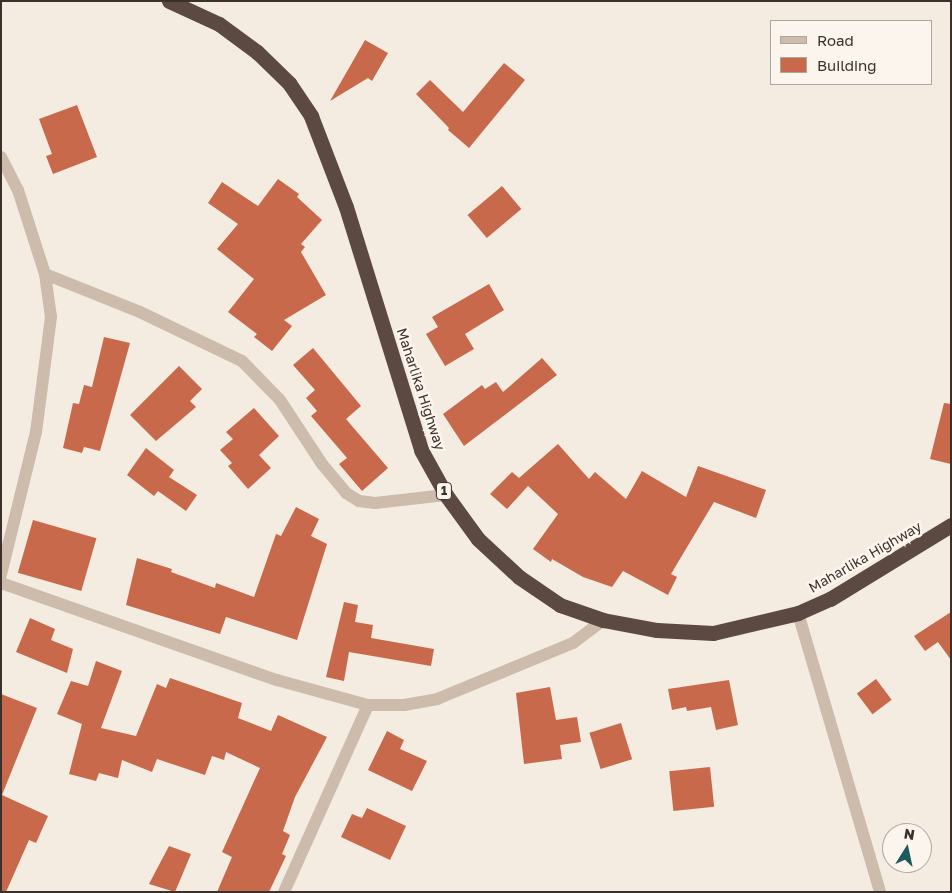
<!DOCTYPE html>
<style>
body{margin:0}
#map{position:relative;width:952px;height:893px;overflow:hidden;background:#f4ebe1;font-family:"Golos Text",sans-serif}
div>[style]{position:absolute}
.building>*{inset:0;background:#c8694b;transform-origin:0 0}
.minor>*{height:12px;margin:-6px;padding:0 6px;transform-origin:6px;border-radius:6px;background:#cdbbac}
.highway>*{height:15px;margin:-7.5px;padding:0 7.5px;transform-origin:7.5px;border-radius:7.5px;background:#5c4a42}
span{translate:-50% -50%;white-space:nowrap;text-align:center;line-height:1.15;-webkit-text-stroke:5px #fbf5ee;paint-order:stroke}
.shield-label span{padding:1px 4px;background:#fbf5ee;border:1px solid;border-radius:4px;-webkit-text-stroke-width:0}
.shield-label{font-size:12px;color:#3b302b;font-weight:700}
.street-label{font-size:14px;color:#3b302b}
.frame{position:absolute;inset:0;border:2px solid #3b302b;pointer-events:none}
.legend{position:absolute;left:770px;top:20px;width:162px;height:65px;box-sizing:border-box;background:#fbf5ee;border:1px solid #aea6a0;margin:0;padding:6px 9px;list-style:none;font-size:15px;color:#3b302b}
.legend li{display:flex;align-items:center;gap:10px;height:25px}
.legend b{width:25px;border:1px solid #aea6a0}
.north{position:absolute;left:882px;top:823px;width:50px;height:50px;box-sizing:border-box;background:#fbf5ee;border:1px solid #aea6a0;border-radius:50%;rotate:10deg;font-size:14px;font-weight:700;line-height:20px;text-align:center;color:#3b302b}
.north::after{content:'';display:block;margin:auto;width:18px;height:22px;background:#1f5a5e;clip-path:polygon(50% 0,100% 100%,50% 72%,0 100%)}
</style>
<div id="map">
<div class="building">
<div style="clip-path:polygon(365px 40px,388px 53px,372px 81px,368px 78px,330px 101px)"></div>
<div style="clip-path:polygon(504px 63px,525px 80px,469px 148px,448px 130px,449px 128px,416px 94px,430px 80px,463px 112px)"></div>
<div style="clip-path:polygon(77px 105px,97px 157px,53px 174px,46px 156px,52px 154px,39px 119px)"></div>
<div style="clip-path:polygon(278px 179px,299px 194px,297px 197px,322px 220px,301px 244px,305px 247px,301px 252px,326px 295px,284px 320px,292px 326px,272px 351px,254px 337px,257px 334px,228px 312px,254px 279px,217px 249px,238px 224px,208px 203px,222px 182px,258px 206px)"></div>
<div style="left:502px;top:186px;width:30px;height:45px;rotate:50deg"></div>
<div style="clip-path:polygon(489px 284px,504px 310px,465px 334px,474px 349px,445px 366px,426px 334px,438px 327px,432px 317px)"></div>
<div style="clip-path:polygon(104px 337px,130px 343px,100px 451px,84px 447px,82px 453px,63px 448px,73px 403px,79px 404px,84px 385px,92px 387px)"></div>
<div style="clip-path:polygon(313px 348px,361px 406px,346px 419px,388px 468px,362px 491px,339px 464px,347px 458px,311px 416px,317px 411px,306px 398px,315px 390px,293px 365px)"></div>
<div style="clip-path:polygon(542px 358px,557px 375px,464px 446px,443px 414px,482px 385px,485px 389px,496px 382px,503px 392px)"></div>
<div style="clip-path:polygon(179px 366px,202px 389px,190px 401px,196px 407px,156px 441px,130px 415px)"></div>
<div style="clip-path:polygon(944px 403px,951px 404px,951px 464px,930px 459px)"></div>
<div style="clip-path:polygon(254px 408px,279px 436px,259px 455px,271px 468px,248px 489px,228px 466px,232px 463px,220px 450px,233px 439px,226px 432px)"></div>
<div style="clip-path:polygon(558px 444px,589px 479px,595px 472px,626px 499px,642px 471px,686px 497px,698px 466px,766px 490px,756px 518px,714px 502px,671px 574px,677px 577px,668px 595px,623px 571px,612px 587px,583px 577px,552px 559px,551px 562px,533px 549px,558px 514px,528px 486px,507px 509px,490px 494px,512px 472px,519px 478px)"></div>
<div style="clip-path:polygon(146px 448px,174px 470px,169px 477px,197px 495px,186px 511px,158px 491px,154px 496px,127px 475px)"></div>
<div style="clip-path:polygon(296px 507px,319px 519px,311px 536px,327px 544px,297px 640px,226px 617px,220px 634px,126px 605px,137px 558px,172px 569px,171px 572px,215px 588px,216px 583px,254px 597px,276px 534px,281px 536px)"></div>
<div style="left:33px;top:520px;width:66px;height:55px;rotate:16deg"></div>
<div style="clip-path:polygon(344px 602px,358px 605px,355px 622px,373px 625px,371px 638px,434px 649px,431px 666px,349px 652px,344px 681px,326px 677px)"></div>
<div style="clip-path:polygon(951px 612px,951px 660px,938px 642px,925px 651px,914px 636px)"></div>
<div style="clip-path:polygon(30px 618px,55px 629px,51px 640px,73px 649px,67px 673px,16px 652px)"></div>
<div style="clip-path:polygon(96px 661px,122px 671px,101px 728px,136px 736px,157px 684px,166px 688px,170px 678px,242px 703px,238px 718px,271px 731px,278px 715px,327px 737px,295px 797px,283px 831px,290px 835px,282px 854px,286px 856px,269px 892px,217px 892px,232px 857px,222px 852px,260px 768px,226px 752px,224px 760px,212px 756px,205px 775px,157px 759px,152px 772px,122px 760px,118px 778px,99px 773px,96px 781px,69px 774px,82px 724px,57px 714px,71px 681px,88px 686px)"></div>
<div style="left:876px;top:679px;width:26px;height:24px;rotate:53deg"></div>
<div style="clip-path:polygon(729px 680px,738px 725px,716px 730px,711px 707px,687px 711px,686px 707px,672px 710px,668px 689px)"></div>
<div style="clip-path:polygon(550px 687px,556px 720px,577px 717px,581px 742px,560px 745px,562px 759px,524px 764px,516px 693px)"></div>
<div style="clip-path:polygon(1px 694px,37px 708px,2px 795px,48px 816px,36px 843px,29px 840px,6px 892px,1px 892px)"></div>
<div style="left:621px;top:723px;width:38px;height:33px;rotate:73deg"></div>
<div style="clip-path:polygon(387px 731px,404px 740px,400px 749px,427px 761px,412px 791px,368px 770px)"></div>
<div style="left:710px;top:767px;width:40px;height:41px;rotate:84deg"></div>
<div style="clip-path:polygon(367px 808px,406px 826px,390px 860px,341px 837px,352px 814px,362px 818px)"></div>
<div style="clip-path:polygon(169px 846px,191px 854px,175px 892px,149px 884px)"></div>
</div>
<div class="minor">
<div style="left:1px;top:157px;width:37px;rotate:63deg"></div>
<div style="left:18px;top:190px;width:88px;rotate:72.2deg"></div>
<div style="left:45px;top:274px;width:43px;rotate:82.1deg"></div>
<div style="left:51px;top:317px;width:116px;rotate:97.4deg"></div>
<div style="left:36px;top:432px;width:147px;rotate:103.8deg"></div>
<div style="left:45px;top:274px;width:102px;rotate:21.8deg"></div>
<div style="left:140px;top:312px;width:113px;rotate:25.7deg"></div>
<div style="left:242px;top:361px;width:54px;rotate:45.7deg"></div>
<div style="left:280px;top:400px;width:77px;rotate:56.7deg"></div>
<div style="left:322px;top:464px;width:38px;rotate:50deg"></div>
<div style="left:346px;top:493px;width:15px;rotate:32deg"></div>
<div style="left:359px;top:501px;width:16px;rotate:7deg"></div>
<div style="left:375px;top:503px;width:71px;rotate:-6.4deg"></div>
<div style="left:1px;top:583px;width:293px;rotate:19.4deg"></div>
<div style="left:277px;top:680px;width:94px;rotate:15.4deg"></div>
<div style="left:368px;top:705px;width:36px"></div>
<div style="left:404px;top:705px;width:34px;rotate:-10deg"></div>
<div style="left:437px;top:699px;width:147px;rotate:-22.4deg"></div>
<div style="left:573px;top:643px;width:38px;rotate:-37deg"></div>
<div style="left:798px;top:613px;width:291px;rotate:73.6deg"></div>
<div style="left:284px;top:892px;width:205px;rotate:-65.8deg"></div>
</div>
<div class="highway">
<div style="left:169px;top:1px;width:55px;rotate:24.7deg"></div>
<div style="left:219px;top:24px;width:47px;rotate:36.4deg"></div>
<div style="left:257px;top:52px;width:45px;rotate:44.1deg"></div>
<div style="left:289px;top:83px;width:40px;rotate:56deg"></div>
<div style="left:311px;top:116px;width:97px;rotate:69deg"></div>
<div style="left:346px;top:207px;width:254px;rotate:72.8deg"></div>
<div style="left:421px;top:450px;width:51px;rotate:60.9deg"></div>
<div style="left:446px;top:495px;width:54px;rotate:54deg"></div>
<div style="left:478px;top:539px;width:56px;rotate:42.8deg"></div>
<div style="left:519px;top:577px;width:50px;rotate:34.3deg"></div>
<div style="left:560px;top:605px;width:46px;rotate:19.2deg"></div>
<div style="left:603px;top:620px;width:55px;rotate:10.5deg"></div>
<div style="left:657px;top:630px;width:56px;rotate:3.1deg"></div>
<div style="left:713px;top:633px;width:87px;rotate:-13.2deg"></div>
<div style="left:798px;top:613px;width:35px;rotate:-24deg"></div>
<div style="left:830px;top:599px;width:142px;rotate:-31.4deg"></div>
</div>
<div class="shield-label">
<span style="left:444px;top:491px">1</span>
</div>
<div class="street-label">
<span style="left:421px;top:389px;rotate:72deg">Maharlika Highway</span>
<span style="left:865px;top:557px;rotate:-30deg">Maharlika Highway</span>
</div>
<div class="frame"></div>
<ul class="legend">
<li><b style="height:6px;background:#cdbbac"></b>Road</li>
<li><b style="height:14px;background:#c8694b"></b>Building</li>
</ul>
<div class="north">N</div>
</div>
